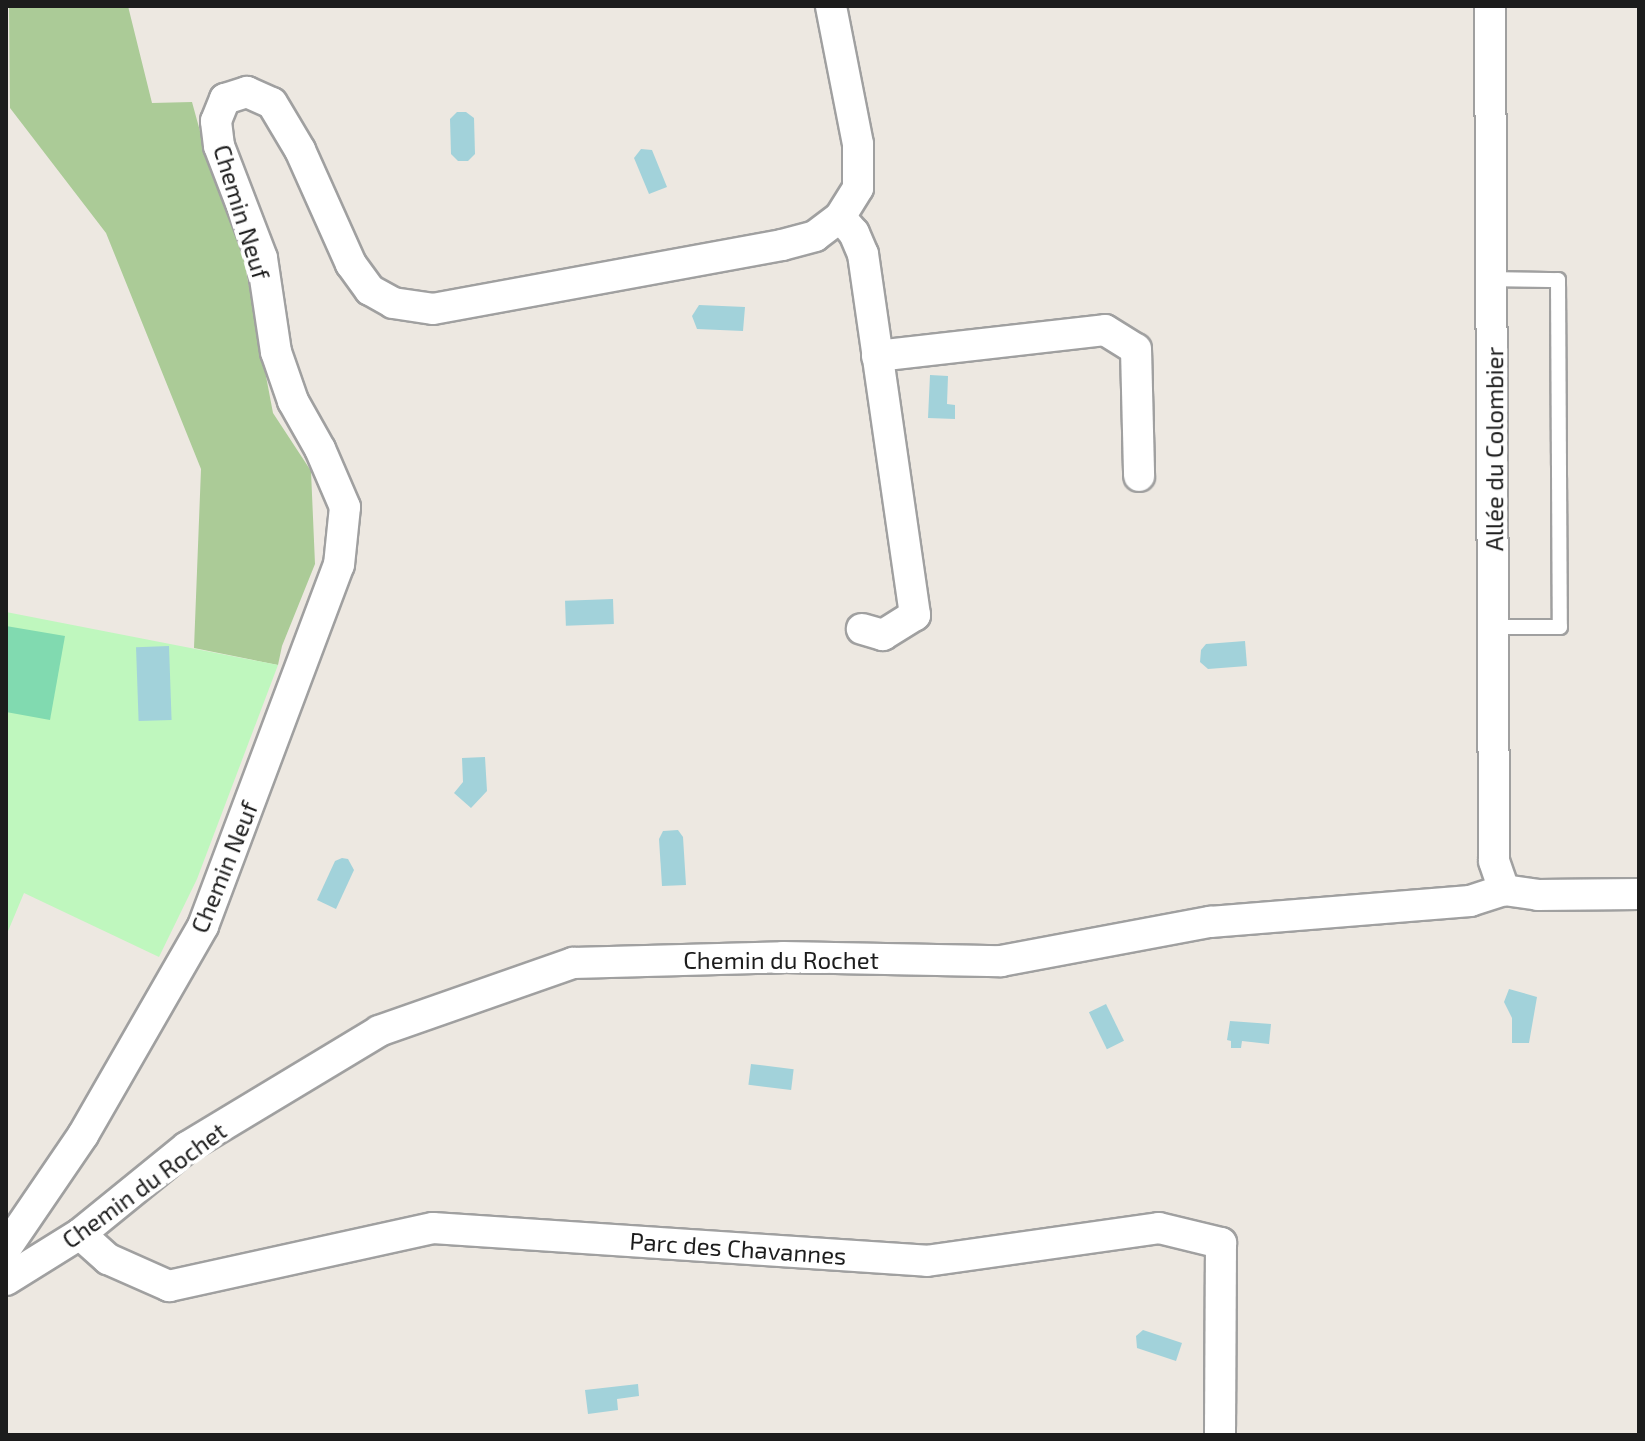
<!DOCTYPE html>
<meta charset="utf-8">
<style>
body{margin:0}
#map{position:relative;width:1645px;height:1441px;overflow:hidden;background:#ede8e1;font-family:"Exo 2",sans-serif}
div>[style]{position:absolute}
.forest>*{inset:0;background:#abcb97}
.park>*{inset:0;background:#bff7be}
.pitch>*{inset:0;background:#81dab0}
.water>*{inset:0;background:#a2d2da;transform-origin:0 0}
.roads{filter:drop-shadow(2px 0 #a0a0a0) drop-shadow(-2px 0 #a0a0a0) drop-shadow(0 2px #a0a0a0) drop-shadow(0 -2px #a0a0a0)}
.service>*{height:14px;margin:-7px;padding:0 7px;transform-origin:7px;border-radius:7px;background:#fff}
.minor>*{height:30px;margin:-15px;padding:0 15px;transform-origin:15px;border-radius:15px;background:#fff}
span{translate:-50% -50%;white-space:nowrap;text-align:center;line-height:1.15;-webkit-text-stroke:8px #fff;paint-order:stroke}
.street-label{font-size:24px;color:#1c1c1c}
.frame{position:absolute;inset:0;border:8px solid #1c1c1c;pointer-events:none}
</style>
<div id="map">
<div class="forest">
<div style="clip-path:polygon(9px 6px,128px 6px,152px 103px,192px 102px,206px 153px,243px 255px,273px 413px,311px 471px,315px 564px,282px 646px,278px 665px,194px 648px,201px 469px,106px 233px,10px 108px)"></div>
</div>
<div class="park">
<div style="clip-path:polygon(6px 612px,278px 665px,197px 879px,159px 957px,24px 893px,6px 936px)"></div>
</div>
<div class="pitch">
<div style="clip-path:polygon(6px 626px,65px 636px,50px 720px,6px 712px)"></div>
</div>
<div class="water">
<div style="clip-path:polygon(457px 112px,466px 112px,474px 118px,475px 154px,468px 161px,458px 161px,451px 154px,450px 119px)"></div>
<div style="clip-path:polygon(641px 149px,652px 150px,667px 187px,649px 194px,634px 158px)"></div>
<div style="clip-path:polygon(699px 305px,745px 307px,743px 331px,697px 329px,692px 316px)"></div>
<div style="clip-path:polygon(930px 375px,948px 376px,947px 404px,955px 405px,955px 419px,928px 418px)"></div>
<div style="left:613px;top:599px;width:25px;height:48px;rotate:88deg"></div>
<div style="clip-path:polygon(1245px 641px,1247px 666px,1208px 669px,1200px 662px,1201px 650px,1206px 644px)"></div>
<div style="left:169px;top:646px;width:74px;height:33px;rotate:88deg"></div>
<div style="clip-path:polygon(485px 757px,487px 791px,471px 808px,454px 793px,463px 782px,462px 758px)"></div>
<div style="clip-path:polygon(678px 830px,683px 837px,686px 885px,662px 886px,659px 839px,663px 831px)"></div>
<div style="clip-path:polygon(342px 858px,348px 859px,354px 870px,336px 909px,317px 900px,335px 861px)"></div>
<div style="clip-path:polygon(1509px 989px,1537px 997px,1529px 1043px,1512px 1043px,1512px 1018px,1504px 1002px)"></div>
<div style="left:1106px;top:1004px;width:41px;height:19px;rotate:64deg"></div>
<div style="clip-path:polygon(1230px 1021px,1271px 1024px,1269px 1044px,1242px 1041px,1241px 1048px,1231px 1048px,1231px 1041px,1227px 1040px)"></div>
<div style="left:751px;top:1064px;width:43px;height:21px;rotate:7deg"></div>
<div style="clip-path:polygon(1143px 1330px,1182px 1343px,1176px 1361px,1137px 1348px,1136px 1336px)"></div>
<div style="clip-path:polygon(638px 1384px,639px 1396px,617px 1399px,618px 1410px,588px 1414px,585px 1390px)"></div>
</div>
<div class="roads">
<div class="service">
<div style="left:1493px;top:279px;width:65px;rotate:0.9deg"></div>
<div style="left:1558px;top:280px;width:347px;rotate:89.7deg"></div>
<div style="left:1560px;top:627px;width:64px;rotate:180deg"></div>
</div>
<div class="minor">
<div style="left:1490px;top:6px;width:855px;rotate:89.73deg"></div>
<div style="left:1494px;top:861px;width:31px;rotate:71deg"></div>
<div style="left:840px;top:217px;width:21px;rotate:49deg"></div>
<div style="left:854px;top:233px;width:23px;rotate:67deg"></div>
<div style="left:863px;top:254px;width:365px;rotate:81.8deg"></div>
<div style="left:915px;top:615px;width:38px;rotate:148deg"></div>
<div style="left:883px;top:635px;width:22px;rotate:-164deg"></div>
<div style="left:877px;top:356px;width:229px;rotate:-6.5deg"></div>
<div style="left:1105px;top:330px;width:36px;rotate:32deg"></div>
<div style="left:1136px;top:349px;width:127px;rotate:88.6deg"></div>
<div style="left:80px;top:1234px;width:38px;rotate:42deg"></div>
<div style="left:108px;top:1259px;width:67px;rotate:23.9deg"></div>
<div style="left:169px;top:1286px;width:270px;rotate:-12.4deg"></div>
<div style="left:433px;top:1228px;width:495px;rotate:3.8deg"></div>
<div style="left:927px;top:1261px;width:234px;rotate:-8.1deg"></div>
<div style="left:1159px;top:1228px;width:64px;rotate:13.6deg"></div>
<div style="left:1221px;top:1243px;width:192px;rotate:90.3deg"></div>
<div style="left:6px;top:1248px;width:137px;rotate:-55.7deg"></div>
<div style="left:83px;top:1135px;width:241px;rotate:-60.1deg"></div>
<div style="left:203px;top:926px;width:386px;rotate:-69.4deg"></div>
<div style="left:339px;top:565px;width:58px;rotate:-84.1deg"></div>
<div style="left:345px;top:507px;width:63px;rotate:-113.3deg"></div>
<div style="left:320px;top:449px;width:55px;rotate:-119.4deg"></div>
<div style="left:293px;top:401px;width:52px;rotate:-109.1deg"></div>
<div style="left:276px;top:352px;width:95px;rotate:-98.5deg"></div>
<div style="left:262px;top:258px;width:120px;rotate:-111deg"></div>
<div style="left:219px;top:146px;width:25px;rotate:-97deg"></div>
<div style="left:216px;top:121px;width:24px;rotate:-68deg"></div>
<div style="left:225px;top:99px;width:23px;rotate:-18deg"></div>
<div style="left:247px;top:92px;width:27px;rotate:24deg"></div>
<div style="left:272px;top:103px;width:55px;rotate:59.2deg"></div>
<div style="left:300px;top:150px;width:125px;rotate:65.9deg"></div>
<div style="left:351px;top:264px;width:32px;rotate:54deg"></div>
<div style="left:370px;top:290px;width:26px;rotate:29deg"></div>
<div style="left:393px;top:303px;width:40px;rotate:8.5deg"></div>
<div style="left:433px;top:309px;width:355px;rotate:-10.4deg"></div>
<div style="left:782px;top:245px;width:34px;rotate:-15deg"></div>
<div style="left:815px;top:236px;width:31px;rotate:-37deg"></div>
<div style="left:840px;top:217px;width:34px;rotate:-58deg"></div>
<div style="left:858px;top:188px;width:44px;rotate:-90deg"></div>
<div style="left:858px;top:144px;width:141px;rotate:-101.1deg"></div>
<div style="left:6px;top:1280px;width:87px;rotate:-31.9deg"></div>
<div style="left:80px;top:1234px;width:138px;rotate:-39.1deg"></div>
<div style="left:187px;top:1147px;width:224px;rotate:-31.1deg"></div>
<div style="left:379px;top:1031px;width:206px;rotate:-19.3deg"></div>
<div style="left:573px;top:963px;width:210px;rotate:-1.6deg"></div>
<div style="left:783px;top:957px;width:218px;rotate:1.1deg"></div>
<div style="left:1001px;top:961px;width:213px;rotate:-10.6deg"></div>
<div style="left:1210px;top:922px;width:261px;rotate:-4.6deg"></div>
<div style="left:1470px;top:901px;width:36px;rotate:-18deg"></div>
<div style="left:1504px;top:890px;width:34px;rotate:8deg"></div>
<div style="left:1538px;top:895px;width:101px;rotate:-0.6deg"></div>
</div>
</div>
<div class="street-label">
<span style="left:242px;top:212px;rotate:73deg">Chemin Neuf</span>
<span style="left:1494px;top:449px;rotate:-90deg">Allée du Colombier</span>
<span style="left:224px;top:867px;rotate:-68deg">Chemin Neuf</span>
<span style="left:781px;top:960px">Chemin du Rochet</span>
<span style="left:144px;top:1185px;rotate:-36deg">Chemin du Rochet</span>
<span style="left:738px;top:1248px;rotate:4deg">Parc des Chavannes</span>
</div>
<div class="frame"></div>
</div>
